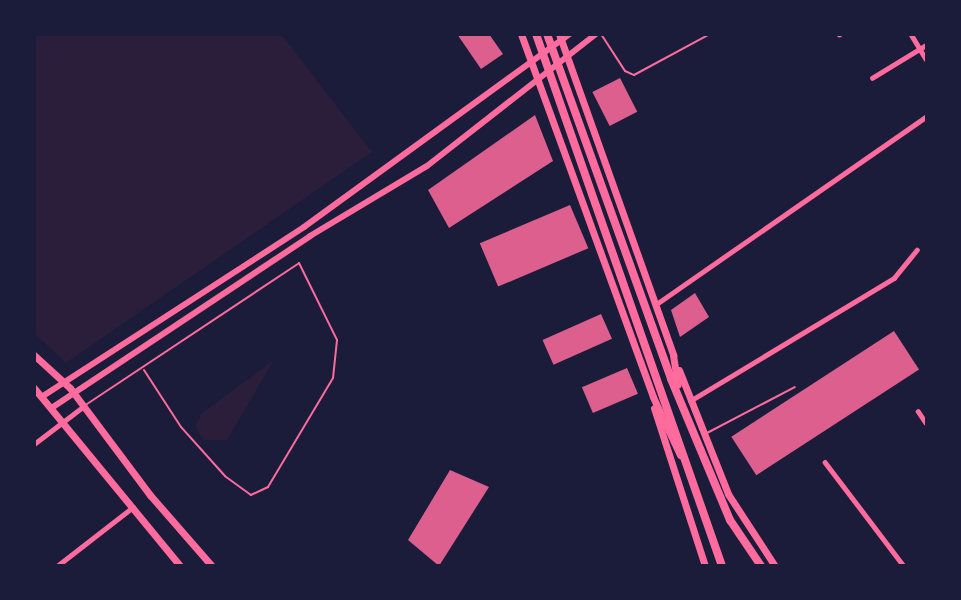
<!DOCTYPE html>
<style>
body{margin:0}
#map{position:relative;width:961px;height:600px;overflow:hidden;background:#1b1b3a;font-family:"IBM Plex Serif",serif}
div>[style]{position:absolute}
.green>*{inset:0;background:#2a1e3b}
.building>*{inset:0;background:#dd5f8e;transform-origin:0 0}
.service>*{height:2px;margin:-1px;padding:0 1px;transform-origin:1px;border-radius:1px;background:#ff6b9d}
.minor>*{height:4.5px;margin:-2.25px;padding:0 2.25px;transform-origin:2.25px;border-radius:2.25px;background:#ff6b9d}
.tertiary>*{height:6px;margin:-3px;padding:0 3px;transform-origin:3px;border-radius:3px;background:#ff6b9d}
.secondary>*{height:7px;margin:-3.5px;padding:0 3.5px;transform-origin:3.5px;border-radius:3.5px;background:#ff6b9d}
.primary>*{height:8px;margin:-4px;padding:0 4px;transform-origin:4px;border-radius:4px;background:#ff6b9d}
span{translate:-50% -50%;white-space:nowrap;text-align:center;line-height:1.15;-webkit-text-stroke:6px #1b1b3a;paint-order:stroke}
.frame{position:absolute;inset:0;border:36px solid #1b1b3a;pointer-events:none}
</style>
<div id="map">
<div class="green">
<div style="clip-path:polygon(34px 35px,282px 35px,372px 152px,66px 363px,35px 334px)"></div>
<div style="clip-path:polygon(274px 360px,227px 440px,203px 440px,195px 426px,202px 413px)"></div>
</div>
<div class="building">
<div style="clip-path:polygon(457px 34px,489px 34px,503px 54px,481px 69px)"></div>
<div style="left:620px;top:78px;width:38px;height:31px;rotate:63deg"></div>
<div style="clip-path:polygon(535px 115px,553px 161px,449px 228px,428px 190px)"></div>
<div style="left:570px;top:205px;width:47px;height:98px;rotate:67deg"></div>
<div style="clip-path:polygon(695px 293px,709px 317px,680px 337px,671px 310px)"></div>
<div style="left:601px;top:314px;width:27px;height:64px;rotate:66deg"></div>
<div style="left:894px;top:331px;width:46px;height:194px;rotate:57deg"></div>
<div style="left:627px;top:368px;width:28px;height:49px;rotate:67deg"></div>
<div style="clip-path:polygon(450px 470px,489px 487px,439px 566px,408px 540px)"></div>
</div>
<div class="service">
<div style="left:601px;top:34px;width:44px;rotate:57deg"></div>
<div style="left:625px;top:71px;width:10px;rotate:24deg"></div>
<div style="left:634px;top:75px;width:86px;rotate:-28.3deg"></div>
<div style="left:84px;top:406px;width:258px;rotate:-33.6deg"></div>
<div style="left:299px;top:263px;width:86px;rotate:63.7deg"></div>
<div style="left:337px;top:340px;width:38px;rotate:96deg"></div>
<div style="left:333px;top:378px;width:127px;rotate:120.8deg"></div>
<div style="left:268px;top:487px;width:19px;rotate:155deg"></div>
<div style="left:251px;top:495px;width:32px;rotate:-144deg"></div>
<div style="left:225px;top:476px;width:66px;rotate:-131.9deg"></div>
<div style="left:181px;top:427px;width:68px;rotate:-123deg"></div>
<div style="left:707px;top:433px;width:99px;rotate:-27.6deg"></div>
</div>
<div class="minor">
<div style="left:911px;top:34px;width:29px;rotate:59deg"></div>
<div style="left:839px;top:35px;width:1px;rotate:-90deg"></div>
<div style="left:872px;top:78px;width:63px;rotate:-31.4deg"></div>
<div style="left:655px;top:305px;width:330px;rotate:-34.8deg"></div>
<div style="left:690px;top:401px;width:238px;rotate:-31.1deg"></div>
<div style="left:894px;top:278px;width:36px;rotate:-51deg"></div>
<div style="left:918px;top:411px;width:14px;rotate:56deg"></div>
<div style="left:34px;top:444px;width:63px;rotate:-37.2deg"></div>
<div style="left:825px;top:462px;width:131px;rotate:52.8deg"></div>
<div style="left:57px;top:566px;width:96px;rotate:-37.8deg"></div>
</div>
<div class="tertiary">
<div style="left:43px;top:396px;width:311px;rotate:-32.9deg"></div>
<div style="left:304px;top:227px;width:329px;rotate:-36deg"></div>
<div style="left:53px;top:407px;width:309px;rotate:-33.6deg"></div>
<div style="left:310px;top:236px;width:136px;rotate:-30.9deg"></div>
<div style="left:427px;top:166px;width:214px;rotate:-38deg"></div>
</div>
<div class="secondary">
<div style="left:521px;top:34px;width:386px;rotate:70deg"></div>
<div style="left:653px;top:397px;width:64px;rotate:65deg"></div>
<div style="left:559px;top:34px;width:341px;rotate:70.4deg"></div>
<div style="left:673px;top:355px;width:30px;rotate:81deg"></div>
<div style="left:34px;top:355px;width:49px;rotate:42.5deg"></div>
<div style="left:70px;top:388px;width:134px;rotate:53.2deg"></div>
<div style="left:150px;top:495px;width:94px;rotate:48.9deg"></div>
<div style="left:679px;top:370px;width:133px;rotate:68.4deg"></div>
<div style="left:728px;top:494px;width:86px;rotate:56.9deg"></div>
<div style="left:34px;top:388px;width:230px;rotate:50.6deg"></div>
<div style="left:654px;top:408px;width:166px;rotate:72.1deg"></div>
</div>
<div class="primary">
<div style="left:536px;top:34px;width:564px;rotate:70.73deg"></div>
<div style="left:547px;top:34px;width:367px;rotate:70.2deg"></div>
<div style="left:671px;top:379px;width:153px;rotate:67.3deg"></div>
<div style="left:730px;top:520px;width:55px;rotate:56deg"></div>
</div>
<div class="frame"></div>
</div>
